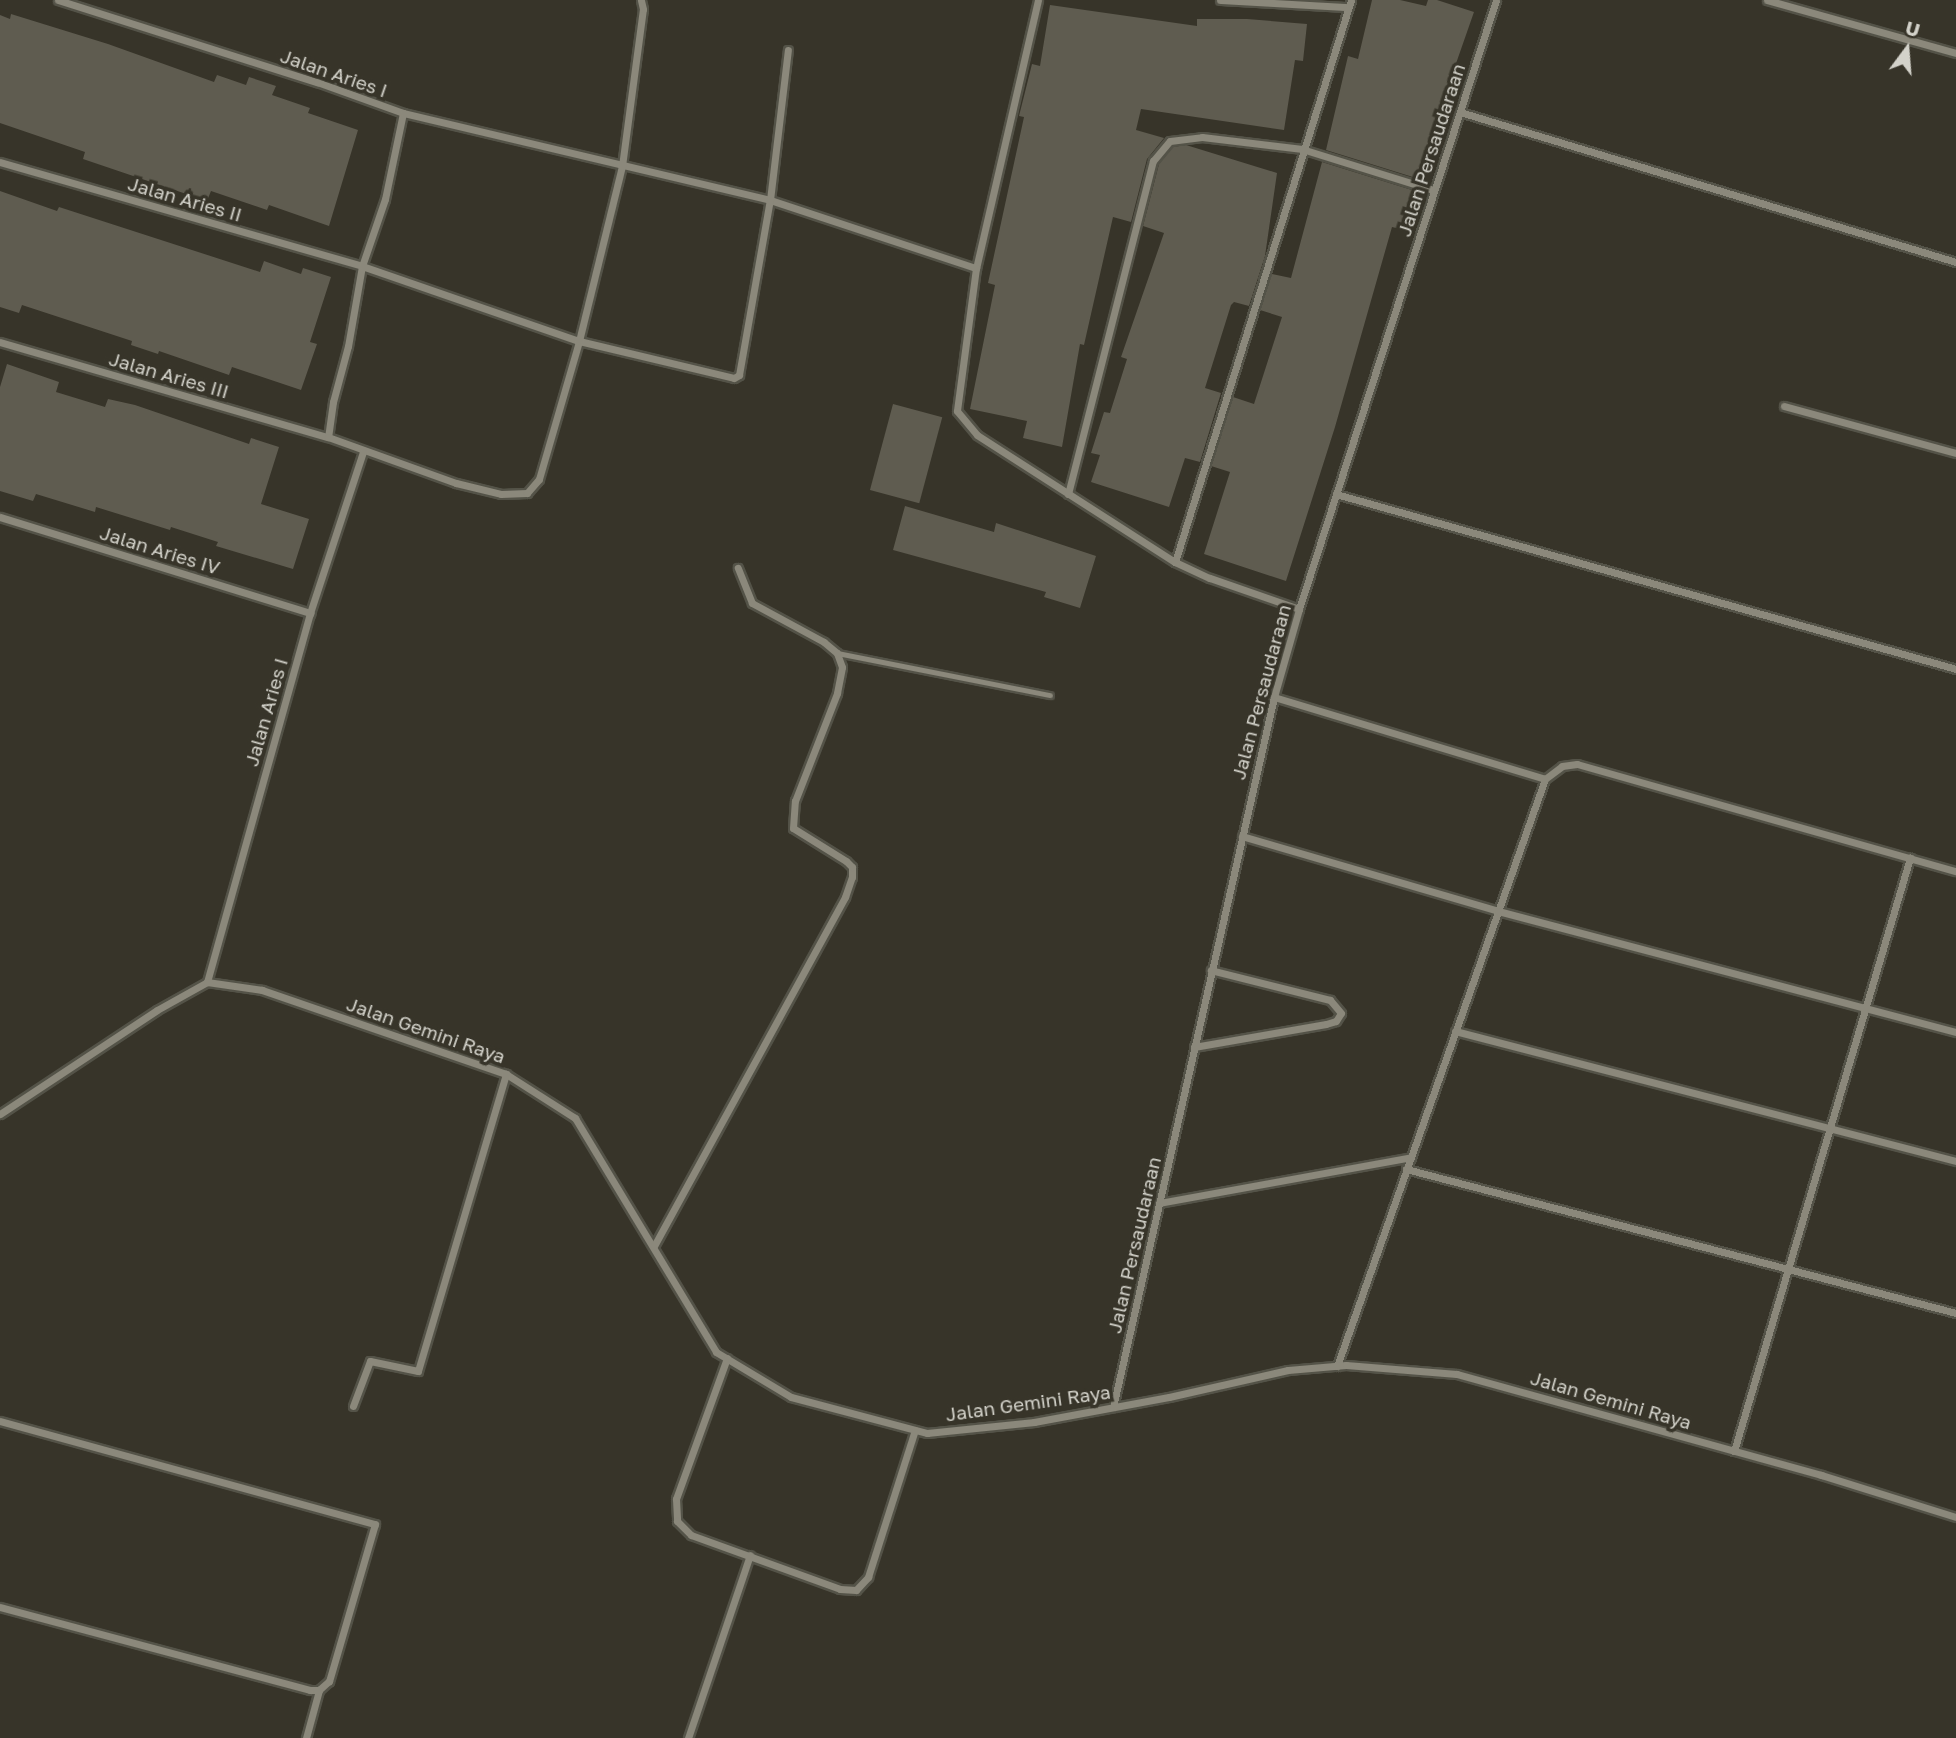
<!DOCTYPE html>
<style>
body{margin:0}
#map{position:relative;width:1956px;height:1738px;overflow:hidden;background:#373429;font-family:"Golos Text",sans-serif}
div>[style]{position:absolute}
.building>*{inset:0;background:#5f5c50;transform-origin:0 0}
.roads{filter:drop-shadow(2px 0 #545348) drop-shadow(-2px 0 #545348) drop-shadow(0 2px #545348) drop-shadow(0 -2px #545348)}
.lane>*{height:5px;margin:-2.5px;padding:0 2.5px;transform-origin:2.5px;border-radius:2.5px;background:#8b887b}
.street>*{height:7px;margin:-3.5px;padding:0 3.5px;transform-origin:3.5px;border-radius:3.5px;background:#8b887b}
span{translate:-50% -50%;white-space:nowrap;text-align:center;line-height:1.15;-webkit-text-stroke:7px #373429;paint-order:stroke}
.street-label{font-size:19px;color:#d3d2ca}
.north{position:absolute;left:1872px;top:14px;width:70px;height:70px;-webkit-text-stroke:5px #373429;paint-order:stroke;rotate:16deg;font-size:19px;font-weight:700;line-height:28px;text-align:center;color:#d3d2ca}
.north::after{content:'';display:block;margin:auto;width:24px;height:32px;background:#d3d2ca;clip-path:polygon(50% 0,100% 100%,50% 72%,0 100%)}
</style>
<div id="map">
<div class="building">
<div style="clip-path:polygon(1372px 0,1400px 0,1426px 6px,1428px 0,1437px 0,1474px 12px,1416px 178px,1326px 150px,1348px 56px,1358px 59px)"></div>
<div style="clip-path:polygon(1050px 5px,1197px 26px,1197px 19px,1247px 19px,1307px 24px,1303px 61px,1295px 60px,1284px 130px,1141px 109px,1136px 130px,1164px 138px,1147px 159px,1131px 222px,1113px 217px,1084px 345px,1080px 344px,1062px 447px,1023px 438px,1027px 421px,970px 409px,995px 285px,988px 283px,1024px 117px,1019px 116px,1032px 64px,1040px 66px)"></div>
<div style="clip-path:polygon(11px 14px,108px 44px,214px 82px,217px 75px,246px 85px,249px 77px,276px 86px,272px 95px,310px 108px,308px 113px,358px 130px,329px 226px,269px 205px,267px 210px,211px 191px,207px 201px,83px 159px,85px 152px,0 123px,0 15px,10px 19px)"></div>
<div style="clip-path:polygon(1186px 145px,1277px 173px,1265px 256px,1249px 306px,1234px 302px,1231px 305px,1205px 388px,1221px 393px,1200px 462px,1185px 458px,1169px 507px,1091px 482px,1100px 455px,1091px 453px,1104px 412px,1110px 413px,1127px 359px,1121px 357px,1164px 233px,1143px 226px,1159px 164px,1173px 147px)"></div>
<div style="clip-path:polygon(1322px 162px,1412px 190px,1400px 229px,1392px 227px,1335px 427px,1286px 581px,1204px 554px,1230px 472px,1211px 466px,1233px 397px,1254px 404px,1282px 317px,1260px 310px,1272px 274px,1291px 278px)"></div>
<div style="clip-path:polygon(0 191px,57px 211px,59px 207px,260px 272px,264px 261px,301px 274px,303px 268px,331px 277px,310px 342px,317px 344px,301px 390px,232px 367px,229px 375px,159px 351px,158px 354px,131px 345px,132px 341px,22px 305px,19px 313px,0 307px)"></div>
<div style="clip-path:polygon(7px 364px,59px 382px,56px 392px,105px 407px,108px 399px,135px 405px,249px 444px,251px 438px,279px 447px,261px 504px,309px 519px,293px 569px,216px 546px,218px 542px,171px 527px,170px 530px,96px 507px,95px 512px,36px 494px,33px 501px,0 491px,0 387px)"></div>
<div style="left:893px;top:404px;width:51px;height:89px;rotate:15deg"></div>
<div style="clip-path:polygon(905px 506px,994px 532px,996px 523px,1096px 556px,1080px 608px,1044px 597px,1046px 592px,893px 550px)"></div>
</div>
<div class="roads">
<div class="lane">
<div style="left:837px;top:653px;width:217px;rotate:11.2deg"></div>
</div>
<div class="street">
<div style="left:58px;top:0;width:272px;rotate:17.6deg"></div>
<div style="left:317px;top:82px;width:91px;rotate:19.8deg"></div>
<div style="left:403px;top:113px;width:88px;rotate:101.8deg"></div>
<div style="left:385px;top:199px;width:71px;rotate:108.9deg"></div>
<div style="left:362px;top:266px;width:81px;rotate:99.9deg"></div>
<div style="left:348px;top:346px;width:58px;rotate:105deg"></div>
<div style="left:333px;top:402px;width:35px;rotate:98deg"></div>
<div style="left:1038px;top:0;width:275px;rotate:103deg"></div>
<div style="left:976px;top:268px;width:144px;rotate:97.6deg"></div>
<div style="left:957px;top:411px;width:31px;rotate:50deg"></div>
<div style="left:977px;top:435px;width:235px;rotate:32.7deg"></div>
<div style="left:1175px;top:562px;width:38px;rotate:25deg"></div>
<div style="left:1210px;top:578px;width:94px;rotate:19.2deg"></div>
<div style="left:1220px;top:0;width:126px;rotate:3.2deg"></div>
<div style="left:1767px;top:0;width:196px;rotate:15.7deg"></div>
<div style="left:1460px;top:112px;width:518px;rotate:16.83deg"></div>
<div style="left:403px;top:113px;width:377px;rotate:13.3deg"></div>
<div style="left:770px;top:200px;width:217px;rotate:18.3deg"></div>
<div style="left:0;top:162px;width:377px;rotate:16deg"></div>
<div style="left:362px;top:266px;width:230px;rotate:19.1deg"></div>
<div style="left:579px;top:341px;width:159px;rotate:13.4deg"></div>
<div style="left:734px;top:378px;width:6px;rotate:-31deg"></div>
<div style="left:739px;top:375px;width:178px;rotate:-80deg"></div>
<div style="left:770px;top:200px;width:151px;rotate:-83.2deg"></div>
<div style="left:0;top:342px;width:341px;rotate:16.2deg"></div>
<div style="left:328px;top:437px;width:136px;rotate:19.8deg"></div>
<div style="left:456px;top:483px;width:46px;rotate:13.7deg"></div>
<div style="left:501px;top:494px;width:26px;rotate:-2deg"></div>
<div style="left:527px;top:493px;width:18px;rotate:-49deg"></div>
<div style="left:539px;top:479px;width:144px;rotate:-73.8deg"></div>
<div style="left:579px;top:341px;width:180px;rotate:-76.2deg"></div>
<div style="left:622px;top:166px;width:158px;rotate:-82.4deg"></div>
<div style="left:643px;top:9px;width:9px;rotate:-103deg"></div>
<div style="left:1784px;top:406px;width:178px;rotate:15.3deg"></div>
<div style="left:1068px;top:494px;width:344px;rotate:-75.7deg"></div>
<div style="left:1153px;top:161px;width:26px;rotate:-50deg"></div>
<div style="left:1170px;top:141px;width:32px;rotate:-7deg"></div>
<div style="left:1202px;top:137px;width:101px;rotate:6.8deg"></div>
<div style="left:1302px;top:149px;width:138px;rotate:17.3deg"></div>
<div style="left:1336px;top:494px;width:644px;rotate:15.76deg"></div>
<div style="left:0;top:517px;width:325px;rotate:17.2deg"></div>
<div style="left:1175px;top:562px;width:589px;rotate:-72.61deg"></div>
<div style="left:1274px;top:697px;width:283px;rotate:16.8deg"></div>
<div style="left:1545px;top:779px;width:623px;rotate:109.51deg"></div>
<div style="left:1545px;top:779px;width:21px;rotate:-37deg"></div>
<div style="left:1562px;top:766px;width:15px;rotate:-8deg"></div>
<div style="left:1577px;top:764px;width:394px;rotate:15.8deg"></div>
<div style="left:1242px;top:836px;width:267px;rotate:16.3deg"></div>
<div style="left:1498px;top:911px;width:474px;rotate:14.8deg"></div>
<div style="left:207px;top:982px;width:383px;rotate:-74.4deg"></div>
<div style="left:310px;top:613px;width:169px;rotate:-71.8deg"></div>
<div style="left:1455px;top:1031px;width:518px;rotate:14.55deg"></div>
<div style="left:1194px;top:1047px;width:134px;rotate:-9.9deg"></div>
<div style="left:1326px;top:1024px;width:10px;rotate:-17deg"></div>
<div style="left:1336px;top:1021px;width:9px;rotate:-58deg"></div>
<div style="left:1341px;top:1013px;width:17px;rotate:-130deg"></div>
<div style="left:1330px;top:1000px;width:123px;rotate:-165.9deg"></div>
<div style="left:0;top:1114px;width:188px;rotate:-33.5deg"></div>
<div style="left:157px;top:1010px;width:57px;rotate:-29.2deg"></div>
<div style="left:207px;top:982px;width:56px;rotate:8.3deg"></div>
<div style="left:262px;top:990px;width:258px;rotate:19deg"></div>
<div style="left:506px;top:1074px;width:82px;rotate:32.5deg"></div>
<div style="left:575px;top:1118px;width:273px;rotate:58.9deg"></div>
<div style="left:716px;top:1352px;width:87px;rotate:31deg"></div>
<div style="left:791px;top:1397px;width:141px;rotate:14.8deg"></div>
<div style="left:927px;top:1433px;width:108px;rotate:-5.9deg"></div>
<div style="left:1034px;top:1422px;width:137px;rotate:-10.5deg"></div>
<div style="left:1169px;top:1397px;width:122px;rotate:-12.8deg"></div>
<div style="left:1288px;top:1370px;width:58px;rotate:-4.9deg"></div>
<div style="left:1346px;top:1365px;width:111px;rotate:4.6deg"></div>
<div style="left:1457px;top:1374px;width:378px;rotate:15.5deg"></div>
<div style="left:1821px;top:1475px;width:141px;rotate:17.3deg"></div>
<div style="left:1406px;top:1169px;width:569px;rotate:14.67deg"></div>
<div style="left:1159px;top:1203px;width:256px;rotate:-10.3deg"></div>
<div style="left:654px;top:1246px;width:398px;rotate:-61.3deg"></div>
<div style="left:845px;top:897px;width:21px;rotate:-71deg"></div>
<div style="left:852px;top:877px;width:10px;rotate:-90deg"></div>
<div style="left:852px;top:867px;width:8px;rotate:-135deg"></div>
<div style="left:846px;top:861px;width:62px;rotate:-148.1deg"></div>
<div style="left:793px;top:828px;width:27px;rotate:-86deg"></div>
<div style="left:795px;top:801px;width:116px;rotate:-68.7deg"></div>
<div style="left:837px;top:693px;width:26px;rotate:-79deg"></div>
<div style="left:842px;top:667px;width:15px;rotate:-110deg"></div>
<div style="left:837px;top:653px;width:17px;rotate:-140deg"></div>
<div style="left:824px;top:642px;width:82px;rotate:-151.6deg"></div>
<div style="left:752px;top:603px;width:38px;rotate:-112deg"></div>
<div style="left:727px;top:1358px;width:150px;rotate:109.9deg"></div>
<div style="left:676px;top:1499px;width:22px;rotate:87deg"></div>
<div style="left:677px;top:1521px;width:20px;rotate:45deg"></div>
<div style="left:691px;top:1535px;width:158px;rotate:19.9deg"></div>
<div style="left:840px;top:1589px;width:16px;rotate:4deg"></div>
<div style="left:856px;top:1590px;width:18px;rotate:-47deg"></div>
<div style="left:868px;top:1577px;width:154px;rotate:-72.3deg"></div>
<div style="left:353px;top:1406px;width:48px;rotate:-69.3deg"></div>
<div style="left:370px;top:1361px;width:49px;rotate:11.8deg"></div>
<div style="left:418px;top:1371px;width:310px;rotate:-73.5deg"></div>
<div style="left:1113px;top:1407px;width:728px;rotate:-77.22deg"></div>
<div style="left:1274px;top:697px;width:91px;rotate:-74.1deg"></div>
<div style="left:1299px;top:609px;width:640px;rotate:-72.07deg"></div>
<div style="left:0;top:1421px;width:389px;rotate:15.4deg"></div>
<div style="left:375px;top:1524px;width:164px;rotate:106.3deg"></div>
<div style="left:329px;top:1681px;width:13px;rotate:138deg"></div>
<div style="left:319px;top:1690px;width:9px;rotate:180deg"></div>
<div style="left:310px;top:1690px;width:321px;rotate:-165deg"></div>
<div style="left:1734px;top:1451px;width:619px;rotate:-73.47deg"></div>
<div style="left:306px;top:1738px;width:50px;rotate:-74.8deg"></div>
<div style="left:688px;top:1738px;width:193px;rotate:-71.3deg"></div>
</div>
</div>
<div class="street-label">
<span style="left:334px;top:73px;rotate:19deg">Jalan Aries I</span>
<span style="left:1431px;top:150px;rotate:-72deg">Jalan Persaudaraan</span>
<span style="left:185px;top:199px;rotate:16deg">Jalan Aries II</span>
<span style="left:169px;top:375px;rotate:16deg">Jalan Aries III</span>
<span style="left:160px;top:550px;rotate:17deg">Jalan Aries IV</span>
<span style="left:1261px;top:692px;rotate:-75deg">Jalan Persaudaraan</span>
<span style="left:266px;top:712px;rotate:-74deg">Jalan Aries I</span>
<span style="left:426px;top:1030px;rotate:19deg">Jalan Gemini Raya</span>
<span style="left:1134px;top:1245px;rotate:-77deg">Jalan Persaudaraan</span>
<span style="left:1611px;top:1400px;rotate:16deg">Jalan Gemini Raya</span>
<span style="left:1028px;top:1403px;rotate:-8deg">Jalan Gemini Raya</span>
</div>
<div class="north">U</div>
</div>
